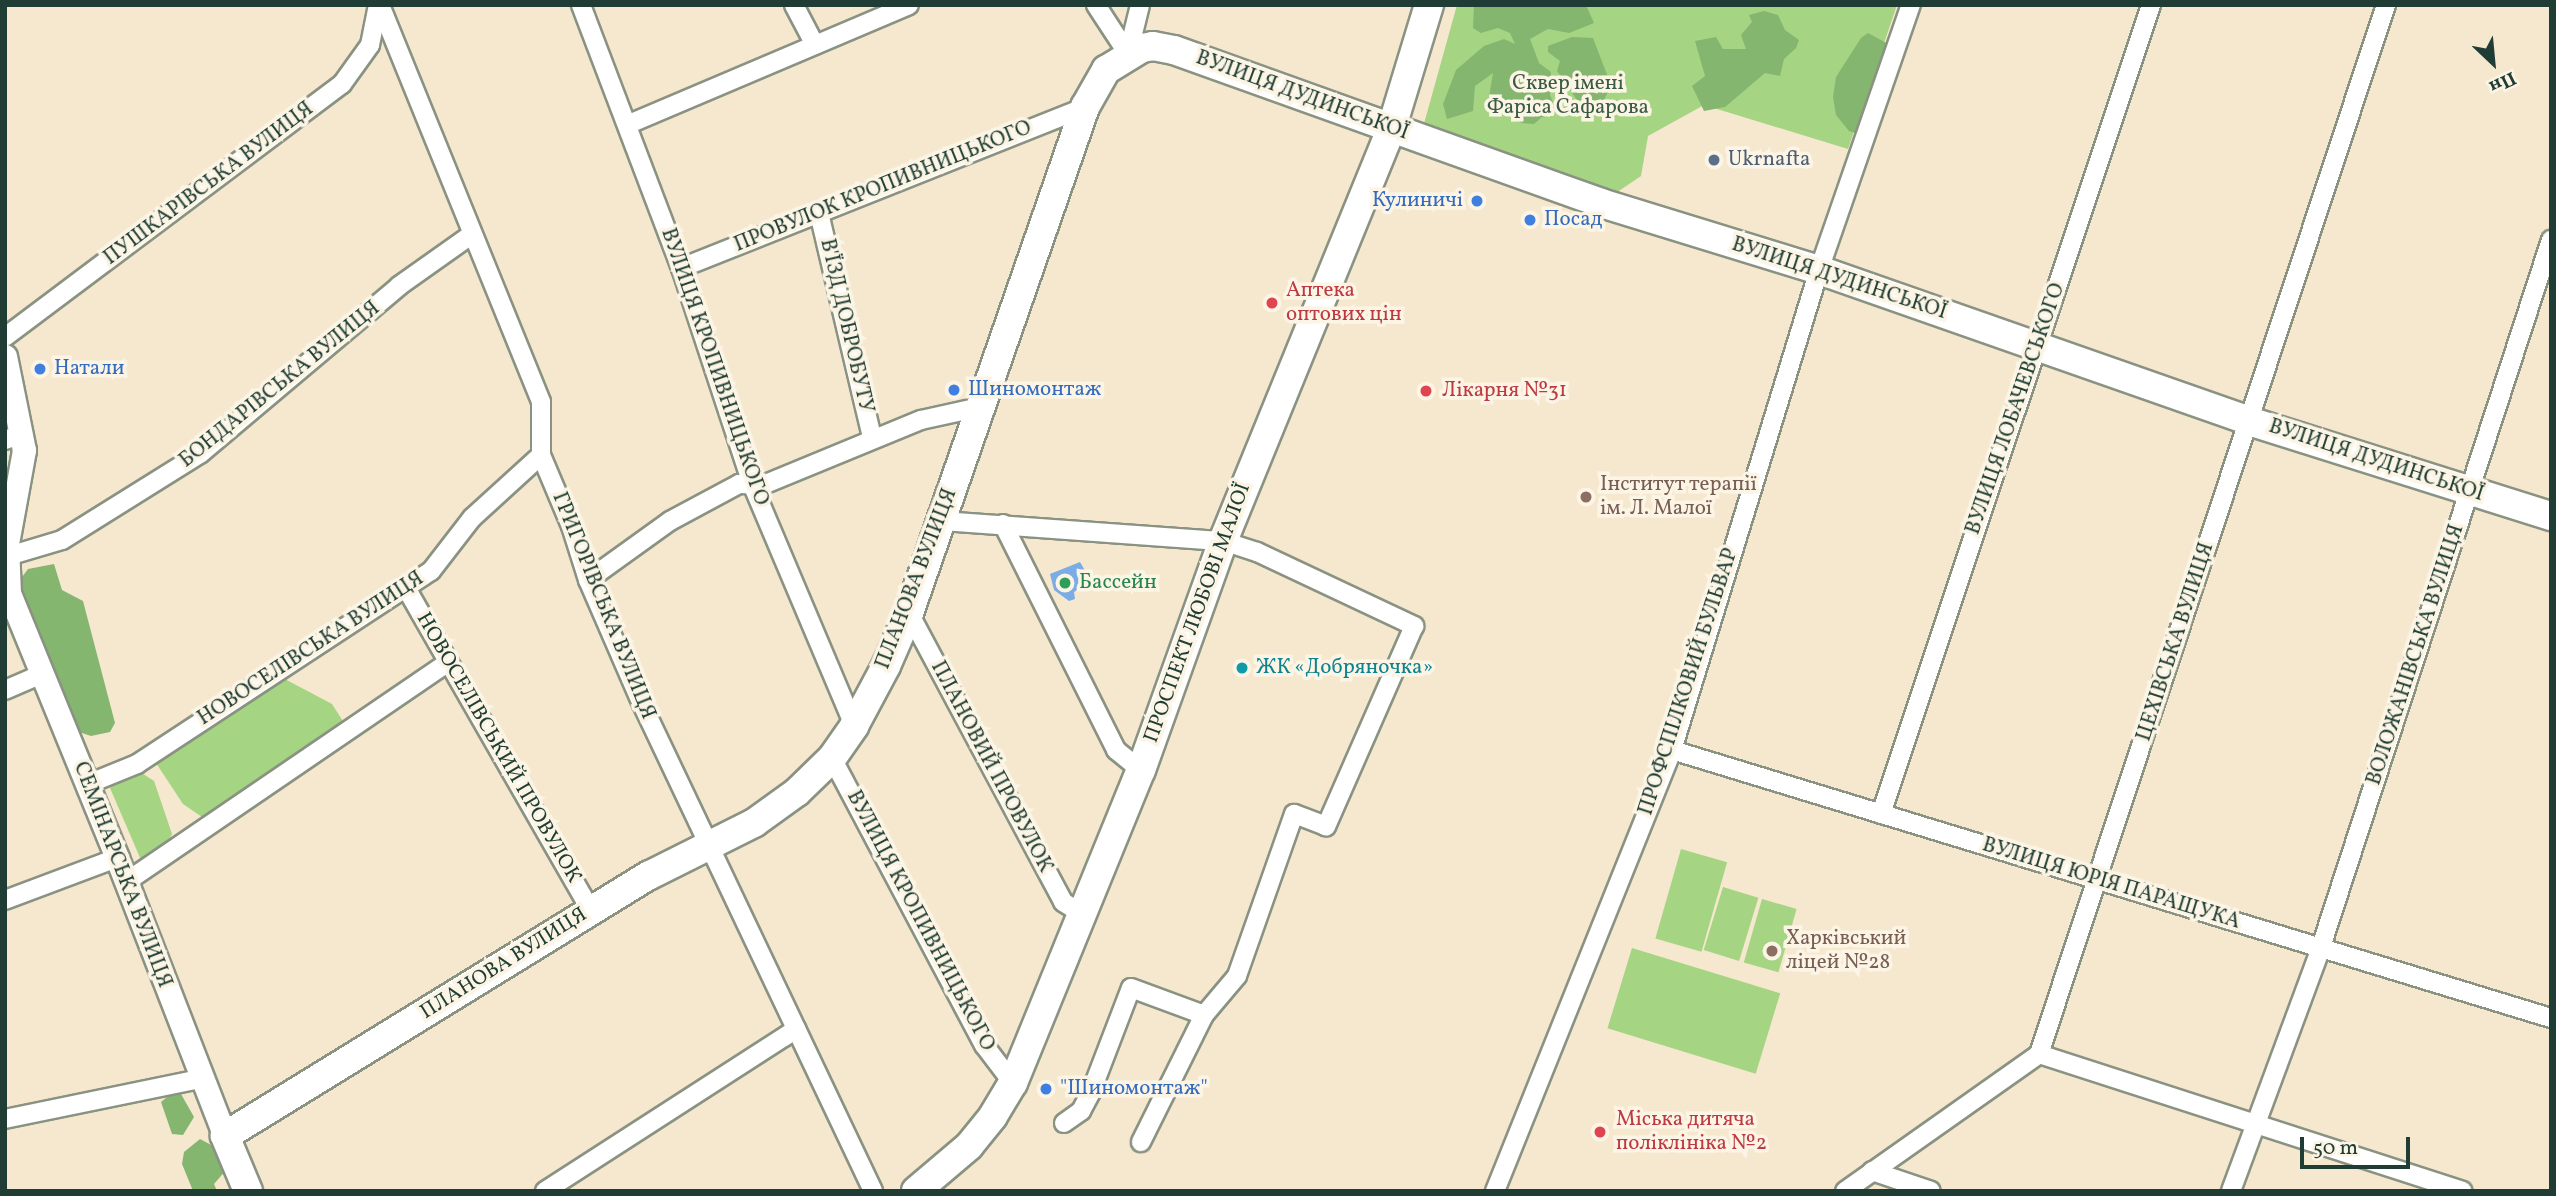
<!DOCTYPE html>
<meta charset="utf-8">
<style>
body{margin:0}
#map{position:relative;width:2556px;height:1196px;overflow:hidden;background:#f5e8cf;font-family:Vollkorn,serif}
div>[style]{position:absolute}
.green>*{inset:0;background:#a5d482;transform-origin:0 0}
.forest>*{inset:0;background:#84b670}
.water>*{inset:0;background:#7bace6}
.roads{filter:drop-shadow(2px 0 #8a9282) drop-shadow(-2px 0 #8a9282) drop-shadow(0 2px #8a9282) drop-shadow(0 -2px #8a9282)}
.minor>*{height:18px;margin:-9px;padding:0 9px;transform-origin:9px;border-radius:9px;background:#fff}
.tertiary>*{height:23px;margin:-11.5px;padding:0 11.5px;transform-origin:11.5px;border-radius:11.5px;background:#fff}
.primary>*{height:28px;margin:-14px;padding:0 14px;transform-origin:14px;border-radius:14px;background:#fff}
.dots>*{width:19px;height:19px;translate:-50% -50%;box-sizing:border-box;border:4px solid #fcf5e5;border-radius:50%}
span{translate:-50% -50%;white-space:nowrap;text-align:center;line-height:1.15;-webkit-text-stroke:7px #fcf5e5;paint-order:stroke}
.park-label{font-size:21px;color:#3a5b44}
.street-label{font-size:21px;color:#1f3d34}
.service-label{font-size:21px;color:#4e5e75}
.left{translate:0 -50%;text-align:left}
.shop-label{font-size:21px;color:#366cbe}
.right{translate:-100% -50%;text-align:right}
.health-label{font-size:21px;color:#be3a42}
.education-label{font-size:21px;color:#785e54}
.leisure-label{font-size:21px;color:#27864d}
.culture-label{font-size:21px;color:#0d838f}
.frame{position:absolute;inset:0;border:7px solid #1f3d34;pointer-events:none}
.north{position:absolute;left:2458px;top:28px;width:70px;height:70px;-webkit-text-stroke:5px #fcf5e5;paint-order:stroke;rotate:154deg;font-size:19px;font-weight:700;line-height:28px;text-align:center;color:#1f3d34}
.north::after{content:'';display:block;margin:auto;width:24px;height:32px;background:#1f3d34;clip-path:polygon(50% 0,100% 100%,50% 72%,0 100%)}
.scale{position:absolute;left:2300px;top:1137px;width:110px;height:32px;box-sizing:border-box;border:4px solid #1f3d34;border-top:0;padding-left:9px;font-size:21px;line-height:24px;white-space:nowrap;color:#1f3d34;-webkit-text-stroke:5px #fcf5e5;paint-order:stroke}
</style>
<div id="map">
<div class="green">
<div style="clip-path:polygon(1457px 5px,1897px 5px,1848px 149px,1704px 105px,1648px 136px,1641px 176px,1601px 203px,1420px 138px)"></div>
<div style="clip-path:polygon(281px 677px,332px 704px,346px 726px,205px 819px,183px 804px,154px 760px)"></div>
<div style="clip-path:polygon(137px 770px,154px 781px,172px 834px,162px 851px,141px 860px,110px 788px,121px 777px)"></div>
<div style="left:1681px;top:849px;width:48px;height:93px;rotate:16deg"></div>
<div style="left:1723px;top:887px;width:37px;height:66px;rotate:17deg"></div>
<div style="left:1762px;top:899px;width:36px;height:66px;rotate:16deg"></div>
<div style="left:1632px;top:948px;width:155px;height:84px;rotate:17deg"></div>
</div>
<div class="forest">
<div style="clip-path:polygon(1474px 5px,1586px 5px,1594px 23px,1569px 33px,1548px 29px,1530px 39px,1539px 63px,1551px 72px,1550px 95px,1557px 112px,1542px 117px,1534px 124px,1522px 123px,1488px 103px,1493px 73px,1475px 86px,1473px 111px,1447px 119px,1443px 104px,1456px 70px,1484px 46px,1504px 39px,1515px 44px,1510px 33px,1498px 28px,1481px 33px,1473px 28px)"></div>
<div style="clip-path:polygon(1764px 11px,1778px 15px,1785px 30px,1799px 40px,1796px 48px,1784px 59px,1780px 76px,1765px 73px,1725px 107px,1704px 111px,1692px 86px,1705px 76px,1695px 41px,1716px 37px,1723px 49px,1746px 49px,1741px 35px,1752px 22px,1749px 15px)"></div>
<div style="clip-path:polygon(1868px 33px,1890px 45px,1858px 134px,1849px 131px,1836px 115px,1833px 97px,1836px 77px,1861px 38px)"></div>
<div style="clip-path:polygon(1572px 37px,1593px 38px,1611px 85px,1604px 100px,1577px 100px,1557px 71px,1560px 61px,1548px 52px,1548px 46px)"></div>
<div style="clip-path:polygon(54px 564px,62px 590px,83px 601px,115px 723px,110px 732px,91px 736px,76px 731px,19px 581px,28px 569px)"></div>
<div style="clip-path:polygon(181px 1094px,194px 1117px,183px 1135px,172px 1134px,161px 1102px,167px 1097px)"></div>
<div style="clip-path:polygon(200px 1139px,215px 1147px,227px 1169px,214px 1184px,217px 1191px,193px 1191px,182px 1164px,184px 1152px)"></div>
</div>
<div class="water">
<div style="clip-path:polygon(1080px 562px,1087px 574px,1079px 575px,1082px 587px,1074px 592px,1075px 599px,1069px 601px,1054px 590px,1050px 574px)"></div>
</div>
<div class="roads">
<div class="minor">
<div style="left:380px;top:5px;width:428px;rotate:67.9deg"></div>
<div style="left:541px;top:402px;width:53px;rotate:90deg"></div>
<div style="left:541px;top:455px;width:77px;rotate:67.1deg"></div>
<div style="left:571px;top:526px;width:57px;rotate:72.5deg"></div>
<div style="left:588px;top:580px;width:135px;rotate:66.5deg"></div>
<div style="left:642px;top:704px;width:539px;rotate:64.62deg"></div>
<div style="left:581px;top:5px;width:281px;rotate:69.2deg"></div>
<div style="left:681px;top:268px;width:227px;rotate:71.8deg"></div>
<div style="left:752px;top:484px;width:263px;rotate:67.1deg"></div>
<div style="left:794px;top:5px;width:45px;rotate:62.3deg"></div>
<div style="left:1096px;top:5px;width:59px;rotate:56.9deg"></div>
<div style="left:1128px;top:54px;width:50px;rotate:-76.2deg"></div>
<div style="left:629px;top:124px;width:304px;rotate:-23deg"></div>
<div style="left:819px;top:213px;width:231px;rotate:76.7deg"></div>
<div style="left:681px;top:268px;width:435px;rotate:-21.7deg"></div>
<div style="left:5px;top:337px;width:421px;rotate:-36.9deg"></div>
<div style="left:342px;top:84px;width:48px;rotate:-54.3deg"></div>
<div style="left:370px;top:45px;width:41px;rotate:-78.7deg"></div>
<div style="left:5px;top:440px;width:18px;rotate:-19deg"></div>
<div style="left:942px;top:521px;width:282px;rotate:4.1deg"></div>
<div style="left:1223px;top:541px;width:36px;rotate:18deg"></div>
<div style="left:1257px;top:552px;width:174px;rotate:25.2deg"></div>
<div style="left:1414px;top:626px;width:219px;rotate:113.7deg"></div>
<div style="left:1326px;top:826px;width:34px;rotate:-159deg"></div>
<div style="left:1294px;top:814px;width:172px;rotate:109.4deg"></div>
<div style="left:1237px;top:976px;width:51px;rotate:130.2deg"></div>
<div style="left:1204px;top:1015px;width:142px;rotate:116.4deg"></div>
<div style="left:1003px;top:524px;width:253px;rotate:63.4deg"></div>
<div style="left:1116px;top:750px;width:32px;rotate:39deg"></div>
<div style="left:5px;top:557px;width:59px;rotate:-16.6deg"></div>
<div style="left:62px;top:540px;width:164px;rotate:-32deg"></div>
<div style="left:201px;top:453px;width:259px;rotate:-40.1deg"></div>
<div style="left:399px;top:286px;width:88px;rotate:-35.3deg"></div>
<div style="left:588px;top:580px;width:101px;rotate:-35.7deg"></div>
<div style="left:670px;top:521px;width:78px;rotate:-28.2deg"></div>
<div style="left:739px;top:484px;width:24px;rotate:2deg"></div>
<div style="left:763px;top:485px;width:171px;rotate:-22.4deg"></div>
<div style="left:921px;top:420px;width:60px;rotate:-12.4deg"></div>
<div style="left:405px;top:586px;width:374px;rotate:60.2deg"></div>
<div style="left:909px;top:613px;width:327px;rotate:61.9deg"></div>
<div style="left:1063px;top:902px;width:22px;rotate:32deg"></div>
<div style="left:5px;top:690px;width:40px;rotate:-23.4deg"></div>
<div style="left:1672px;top:750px;width:919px;rotate:16.96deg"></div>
<div style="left:832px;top:758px;width:325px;rotate:62.1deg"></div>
<div style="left:984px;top:1045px;width:48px;rotate:52.7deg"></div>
<div style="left:88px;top:784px;width:53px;rotate:-22.2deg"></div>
<div style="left:137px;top:764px;width:352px;rotate:-33.3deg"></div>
<div style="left:431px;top:571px;width:67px;rotate:-52.3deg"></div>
<div style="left:472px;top:518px;width:93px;rotate:-42.4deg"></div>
<div style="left:1881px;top:814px;width:853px;rotate:-71.54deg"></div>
<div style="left:126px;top:882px;width:391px;rotate:-34.3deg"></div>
<div style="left:5px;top:900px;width:120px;rotate:-20.6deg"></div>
<div style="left:2039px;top:1054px;width:445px;rotate:17.9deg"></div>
<div style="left:5px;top:1119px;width:199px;rotate:-11.6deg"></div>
<div style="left:1064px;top:1123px;width:21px;rotate:-35deg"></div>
<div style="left:1081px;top:1111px;width:21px;rotate:-62deg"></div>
<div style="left:1091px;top:1092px;width:111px;rotate:-69deg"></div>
<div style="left:1131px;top:988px;width:78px;rotate:20.3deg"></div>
<div style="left:1872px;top:1171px;width:62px;rotate:18.7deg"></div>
<div style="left:545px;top:1191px;width:299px;rotate:-32.8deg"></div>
<div style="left:1495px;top:1191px;width:475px;rotate:-68.1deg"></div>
<div style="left:1672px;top:750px;width:502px;rotate:-72.97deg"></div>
<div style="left:1819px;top:270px;width:281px;rotate:-70.9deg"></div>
<div style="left:1845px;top:1191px;width:237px;rotate:-35.2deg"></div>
<div style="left:2039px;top:1054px;width:1105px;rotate:-71.7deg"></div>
<div style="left:2231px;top:1191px;width:257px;rotate:-69.7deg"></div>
<div style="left:2320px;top:950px;width:747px;rotate:-71.98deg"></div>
</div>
<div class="tertiary">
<div style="left:5px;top:356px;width:96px;rotate:78.6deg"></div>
<div style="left:24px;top:450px;width:96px;rotate:100.3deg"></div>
<div style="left:7px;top:544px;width:49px;rotate:87.7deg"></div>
<div style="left:9px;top:593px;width:286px;rotate:67.8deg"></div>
<div style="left:117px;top:858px;width:298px;rotate:68.8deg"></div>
</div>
<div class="primary">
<div style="left:248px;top:1191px;width:60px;rotate:-112.7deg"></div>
<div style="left:225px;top:1136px;width:497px;rotate:-31.6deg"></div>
<div style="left:648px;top:876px;width:119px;rotate:-26.6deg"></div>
<div style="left:754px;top:823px;width:53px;rotate:-35.8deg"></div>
<div style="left:797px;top:792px;width:49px;rotate:-44.2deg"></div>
<div style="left:832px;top:758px;width:39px;rotate:-55deg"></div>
<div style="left:854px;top:726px;width:68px;rotate:-61.9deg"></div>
<div style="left:886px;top:666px;width:58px;rotate:-66.5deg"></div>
<div style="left:909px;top:613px;width:536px;rotate:-70.82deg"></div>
<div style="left:1085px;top:107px;width:43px;rotate:-60.4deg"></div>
<div style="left:1106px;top:70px;width:42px;rotate:-31.4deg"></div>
<div style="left:1142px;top:48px;width:11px;rotate:-10deg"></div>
<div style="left:1153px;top:46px;width:21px;rotate:11deg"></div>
<div style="left:1174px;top:50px;width:454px;rotate:19.7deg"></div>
<div style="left:1601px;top:203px;width:228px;rotate:17.1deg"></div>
<div style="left:1819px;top:270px;width:456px;rotate:19.3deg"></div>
<div style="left:2249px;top:421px;width:317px;rotate:17.5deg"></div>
<div style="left:916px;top:1191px;width:70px;rotate:-40.3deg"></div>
<div style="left:969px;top:1146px;width:38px;rotate:-51deg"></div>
<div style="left:993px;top:1116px;width:39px;rotate:-59deg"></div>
<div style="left:1013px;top:1083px;width:338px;rotate:-67.8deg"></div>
<div style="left:1141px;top:770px;width:243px;rotate:-70.3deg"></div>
<div style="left:1223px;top:541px;width:444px;rotate:-67.8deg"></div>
<div style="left:1391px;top:130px;width:131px;rotate:-73.1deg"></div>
</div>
</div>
<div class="dots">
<div style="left:1714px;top:160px;background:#5c6f8a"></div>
<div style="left:1477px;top:201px;background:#3f7fe0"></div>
<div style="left:1530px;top:220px;background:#3f7fe0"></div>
<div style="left:1272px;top:303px;background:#e0444e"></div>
<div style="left:40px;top:369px;background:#3f7fe0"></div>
<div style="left:954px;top:390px;background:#3f7fe0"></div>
<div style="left:1426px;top:391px;background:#e0444e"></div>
<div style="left:1586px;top:497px;background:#8d6e63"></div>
<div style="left:1065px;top:583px;background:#2e9e5b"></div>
<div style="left:1242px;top:668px;background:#0f9aa8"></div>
<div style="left:1772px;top:951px;background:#8d6e63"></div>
<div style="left:1046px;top:1089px;background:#3f7fe0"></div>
<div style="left:1600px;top:1132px;background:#e0444e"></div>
</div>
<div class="park-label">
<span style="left:1568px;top:96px">Сквер імені<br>Фаріса Сафарова</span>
</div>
<div class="street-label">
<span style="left:1302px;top:96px;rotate:20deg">ВУЛИЦЯ ДУДИНСЬКОЇ</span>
<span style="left:209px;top:184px;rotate:-37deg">ПУШКАРІВСЬКА ВУЛИЦЯ</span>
<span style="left:883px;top:187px;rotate:-22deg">ПРОВУЛОК КРОПИВНИЦЬКОГО</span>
<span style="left:1839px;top:279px;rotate:18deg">ВУЛИЦЯ ДУДИНСЬКОЇ</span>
<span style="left:846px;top:326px;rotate:77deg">В'ЇЗД ДОБРОБУТУ</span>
<span style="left:714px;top:367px;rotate:71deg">ВУЛИЦЯ КРОПИВНИЦЬКОГО</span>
<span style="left:280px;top:385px;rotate:-39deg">БОНДАРІВСЬКА ВУЛИЦЯ</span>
<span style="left:2016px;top:409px;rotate:-71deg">ВУЛИЦЯ ЛОБАЧЕВСЬКОГО</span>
<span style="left:2376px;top:461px;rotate:18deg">ВУЛИЦЯ ДУДИНСЬКОЇ</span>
<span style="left:917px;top:579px;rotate:-69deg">ПЛАНОВА ВУЛИЦЯ</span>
<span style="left:603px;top:606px;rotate:68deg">ГРИГОРІВСЬКА ВУЛИЦЯ</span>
<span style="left:1198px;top:613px;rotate:-70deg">ПРОСПЕКТ ЛЮБОВІ МАЛОЇ</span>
<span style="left:2176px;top:642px;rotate:-72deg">ЦЕХІВСЬКА ВУЛИЦЯ</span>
<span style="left:311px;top:649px;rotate:-33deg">НОВОСЕЛІВСЬКА ВУЛИЦЯ</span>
<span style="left:2416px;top:655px;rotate:-72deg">ВОЛОЖАНІВСЬКА ВУЛИЦЯ</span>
<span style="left:1689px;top:682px;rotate:-72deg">ПРОФСПІЛКОВИЙ БУЛЬВАР</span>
<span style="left:498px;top:748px;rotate:60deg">НОВОСЕЛІВСЬКИЙ ПРОВУЛОК</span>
<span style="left:991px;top:767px;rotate:62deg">ПЛАНОВИЙ ПРОВУЛОК</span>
<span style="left:122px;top:875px;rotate:69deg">СЕМІНАРСЬКА ВУЛИЦЯ</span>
<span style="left:2111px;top:884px;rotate:17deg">ВУЛИЦЯ ЮРІЯ ПАРАЩУКА</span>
<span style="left:920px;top:921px;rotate:62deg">ВУЛИЦЯ КРОПИВНИЦЬКОГО</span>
<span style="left:504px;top:964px;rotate:-32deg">ПЛАНОВА ВУЛИЦЯ</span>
</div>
<div class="service-label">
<span class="left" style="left:1728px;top:160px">Ukrnafta</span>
</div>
<div class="shop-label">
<span class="right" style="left:1463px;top:201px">Кулиничі</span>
<span class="left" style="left:1544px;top:220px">Посад</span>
<span class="left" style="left:54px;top:369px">Натали</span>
<span class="left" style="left:968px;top:390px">Шиномонтаж</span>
<span class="left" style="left:1060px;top:1089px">"Шиномонтаж"</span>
</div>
<div class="health-label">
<span class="left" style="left:1286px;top:303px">Аптека<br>оптових цін</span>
<span class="left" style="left:1442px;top:391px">Лікарня №31</span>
<span class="left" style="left:1616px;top:1132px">Міська дитяча<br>поліклініка №2</span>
</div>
<div class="education-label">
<span class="left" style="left:1600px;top:497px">Інститут терапії<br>ім. Л. Малої</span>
<span class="left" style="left:1786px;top:951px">Харківський<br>ліцей №28</span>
</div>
<div class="leisure-label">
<span class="left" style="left:1079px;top:583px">Бассейн</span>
</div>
<div class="culture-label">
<span class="left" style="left:1256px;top:668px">ЖК «Добряночка»</span>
</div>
<div class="frame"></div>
<div class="north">Пн</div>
<div class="scale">50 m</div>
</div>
